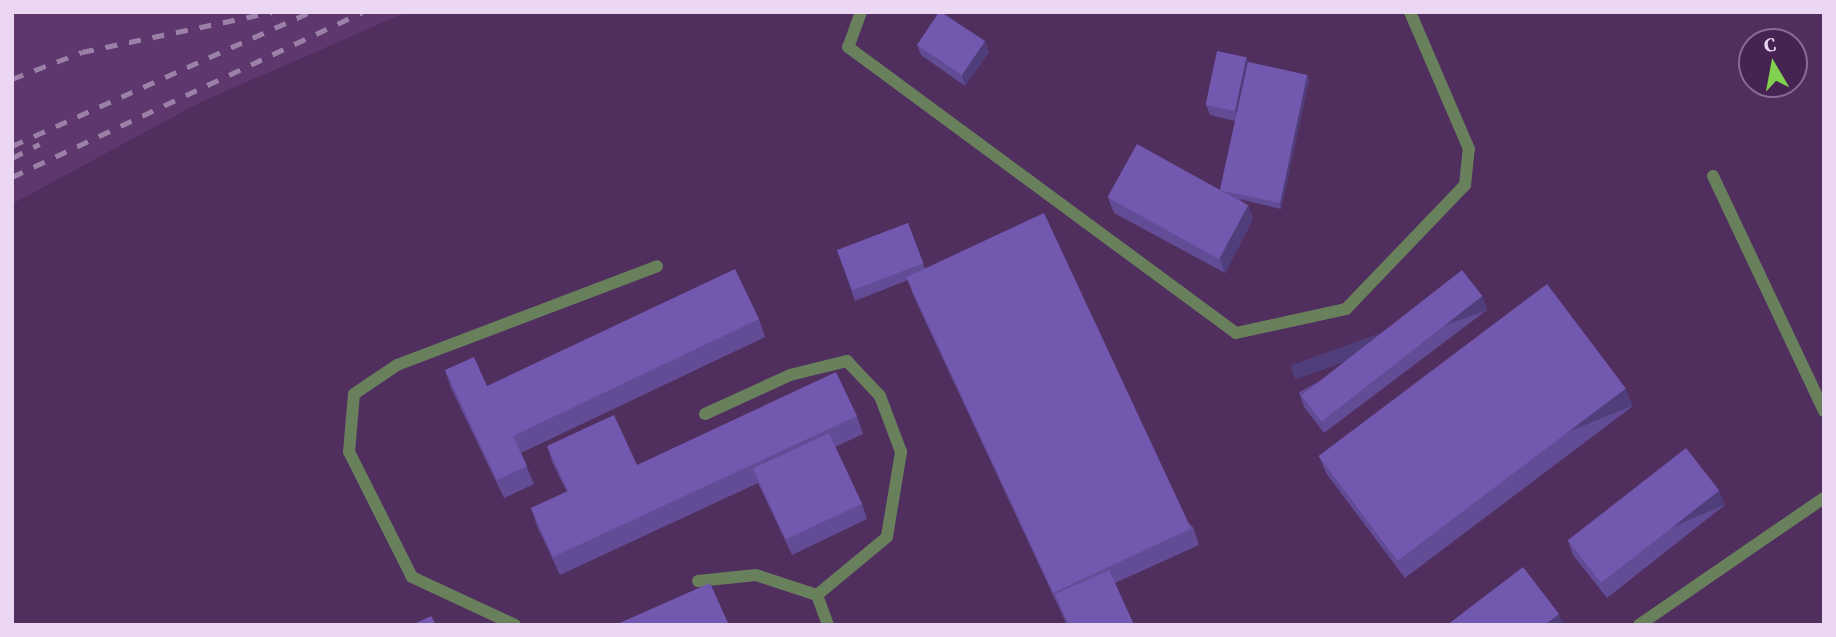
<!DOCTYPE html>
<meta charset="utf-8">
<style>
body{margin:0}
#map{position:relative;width:1836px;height:637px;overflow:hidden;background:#502e5e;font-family:"Source Serif 4",serif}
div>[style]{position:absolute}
.built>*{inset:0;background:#5d376d}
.lane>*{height:12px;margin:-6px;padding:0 6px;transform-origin:6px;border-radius:6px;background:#69805c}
.rail>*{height:5px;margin-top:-2.5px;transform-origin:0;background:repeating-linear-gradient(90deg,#9b80a7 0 12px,transparent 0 24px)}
.wall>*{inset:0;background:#624c96}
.shaded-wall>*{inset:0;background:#503e7a;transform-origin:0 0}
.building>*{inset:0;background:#7258af;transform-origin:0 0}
span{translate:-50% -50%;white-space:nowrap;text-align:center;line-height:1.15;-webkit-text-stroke:7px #452453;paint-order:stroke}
.frame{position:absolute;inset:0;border:14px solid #ebd7f4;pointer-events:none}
.north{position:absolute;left:1738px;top:28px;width:70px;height:70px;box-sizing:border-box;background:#452453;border:2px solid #876c93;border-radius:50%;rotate:350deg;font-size:19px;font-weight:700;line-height:28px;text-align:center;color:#ebd7f4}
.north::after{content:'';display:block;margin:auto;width:24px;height:32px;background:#82d04f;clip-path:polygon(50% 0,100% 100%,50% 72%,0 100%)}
</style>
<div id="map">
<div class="built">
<div style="clip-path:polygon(12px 12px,407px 12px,199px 103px,12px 204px)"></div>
</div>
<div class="lane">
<div style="left:861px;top:12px;width:37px;rotate:110deg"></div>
<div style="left:848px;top:47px;width:482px;rotate:36.4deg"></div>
<div style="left:1236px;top:333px;width:113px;rotate:-12.3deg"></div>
<div style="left:1346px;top:309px;width:172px;rotate:-46.2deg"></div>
<div style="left:1465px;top:185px;width:36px;rotate:-84deg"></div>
<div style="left:1469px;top:149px;width:149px;rotate:-113.3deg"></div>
<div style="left:1713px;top:176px;width:260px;rotate:64.7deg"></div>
<div style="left:705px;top:414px;width:94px;rotate:-24.6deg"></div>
<div style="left:790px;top:375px;width:59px;rotate:-13.8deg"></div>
<div style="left:847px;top:361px;width:48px;rotate:46.7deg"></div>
<div style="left:880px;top:396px;width:60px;rotate:69.4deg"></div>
<div style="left:901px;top:452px;width:86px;rotate:99.4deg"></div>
<div style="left:887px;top:537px;width:91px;rotate:140.4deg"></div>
<div style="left:698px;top:581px;width:58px;rotate:-5.9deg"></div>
<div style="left:756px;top:575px;width:64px;rotate:18.2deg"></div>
<div style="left:817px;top:595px;width:32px;rotate:70deg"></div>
<div style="left:515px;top:625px;width:114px;rotate:-155deg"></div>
<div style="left:412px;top:577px;width:140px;rotate:-116.7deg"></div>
<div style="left:349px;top:452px;width:58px;rotate:-85.1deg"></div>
<div style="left:354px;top:394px;width:52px;rotate:-34deg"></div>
<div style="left:397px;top:365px;width:278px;rotate:-20.8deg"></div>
<div style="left:1639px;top:625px;width:224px;rotate:-34.5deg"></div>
</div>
<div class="rail">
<div style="left:12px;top:79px;width:75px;rotate:-21.1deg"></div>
<div style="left:82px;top:52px;width:194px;rotate:-11.9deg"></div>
<div style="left:12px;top:146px;width:327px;rotate:-24.2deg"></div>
<div style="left:12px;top:158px;width:31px;rotate:-27deg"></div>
<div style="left:12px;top:177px;width:387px;rotate:-25.2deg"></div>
</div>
<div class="wall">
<div style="clip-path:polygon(985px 41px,989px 52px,965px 86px,921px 55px,917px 45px)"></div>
<div style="clip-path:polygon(1246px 57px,1248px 62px,1307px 75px,1309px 80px,1281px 209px,1239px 199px,1248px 205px,1253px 219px,1225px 273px,1114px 213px,1108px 198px,1220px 190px,1235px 121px,1210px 115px,1206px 105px)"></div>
<div style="clip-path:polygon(908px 223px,925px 269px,1193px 527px,1199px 545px,1115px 583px,1134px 625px,1067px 625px,913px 295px,908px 280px,855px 301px,837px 250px)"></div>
<div style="clip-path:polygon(1482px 296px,1487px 310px,1324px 433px,1304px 407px,1299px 392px)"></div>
<div style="clip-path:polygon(759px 319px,765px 337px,521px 453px,534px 484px,504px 498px,451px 388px,445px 370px,487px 386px)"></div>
<div style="clip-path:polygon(1633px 406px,1405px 578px,1326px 473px,1319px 456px)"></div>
<div style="clip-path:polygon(857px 416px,863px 434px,835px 447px,862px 504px,867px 519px,792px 555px,758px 483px,560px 575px,537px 526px,531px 508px,567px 492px,553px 464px,547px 446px,637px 465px)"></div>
<div style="clip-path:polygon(1719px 491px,1725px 505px,1607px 598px,1573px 555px,1568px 541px)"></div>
</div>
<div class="shaded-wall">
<div style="clip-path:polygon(985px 41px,989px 52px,965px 86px,962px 75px)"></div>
<div style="clip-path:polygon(1246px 57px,1250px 68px,1239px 121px,1235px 111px)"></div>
<div style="clip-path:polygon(1307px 75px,1309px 80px,1281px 209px,1280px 203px)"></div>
<div style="clip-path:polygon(1248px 205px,1253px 219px,1225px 273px,1220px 259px)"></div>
<div style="left:1482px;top:296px;width:15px;height:204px;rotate:70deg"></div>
<div style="left:1626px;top:389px;width:18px;height:284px;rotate:68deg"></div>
<div style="left:1719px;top:491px;width:15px;height:149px;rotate:67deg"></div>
<div style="clip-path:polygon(1559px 614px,1563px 625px,1545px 625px)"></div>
</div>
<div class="building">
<div style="clip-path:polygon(939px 12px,941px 12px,985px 41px,962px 75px,917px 45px)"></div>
<div style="left:1217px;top:51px;width:30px;height:55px;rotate:12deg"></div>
<div style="clip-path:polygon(1248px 62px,1307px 75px,1280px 203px,1223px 191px,1220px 190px)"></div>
<div style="left:1137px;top:144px;width:127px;height:61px;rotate:29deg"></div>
<div style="left:1044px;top:213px;width:348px;height:152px;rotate:65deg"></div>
<div style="left:908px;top:223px;width:43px;height:76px;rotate:69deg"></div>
<div style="clip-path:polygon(735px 269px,759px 319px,513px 436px,527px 466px,497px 480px,445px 370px,474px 357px,487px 386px)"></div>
<div style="left:1462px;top:270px;width:33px;height:204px;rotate:52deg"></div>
<div style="left:1547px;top:284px;width:131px;height:286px;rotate:53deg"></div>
<div style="clip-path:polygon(836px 372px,857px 416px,553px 557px,531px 508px,568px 491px,547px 446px,614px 415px,637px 465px)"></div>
<div style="left:829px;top:433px;width:78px;height:84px;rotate:65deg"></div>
<div style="left:1686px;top:448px;width:54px;height:150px;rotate:52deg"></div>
<div style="clip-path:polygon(1523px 567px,1559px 614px,1545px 625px,1447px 625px)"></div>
<div style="clip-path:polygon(1109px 570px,1134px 625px,1069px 625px,1055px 594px)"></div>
<div style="clip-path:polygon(710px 583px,729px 625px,615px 625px)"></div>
<div style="clip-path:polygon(431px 616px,436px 625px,412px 625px)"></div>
</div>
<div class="frame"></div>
<div class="north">С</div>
</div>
